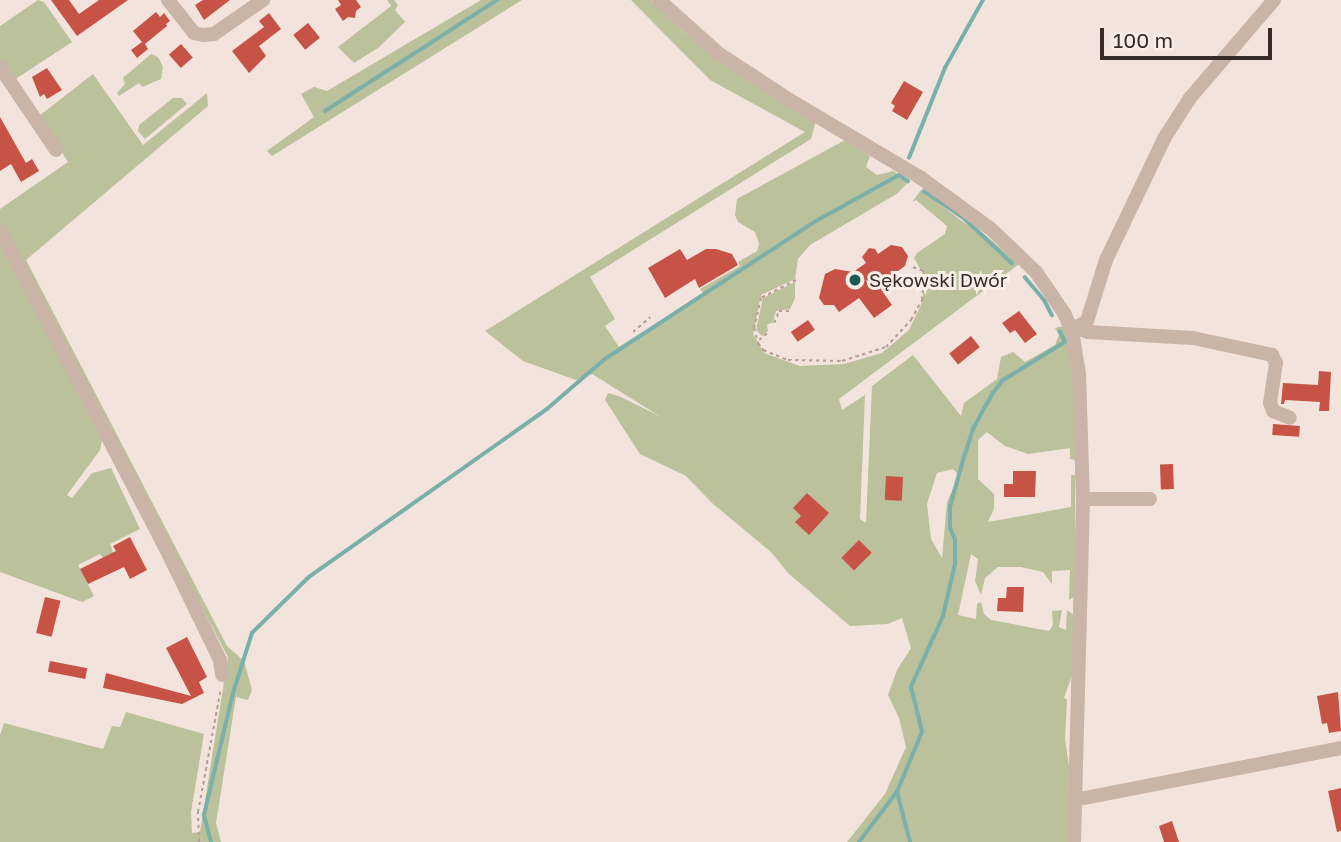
<!DOCTYPE html>
<meta charset="utf-8">
<style>
body{margin:0}
#map{position:relative;width:1341px;height:842px;overflow:hidden;background:#f2e4dc;font-family:"Golos Text",sans-serif}
div>[style]{position:absolute}
.green>*{inset:0;background:#bac19b}
.stream>*{height:3.5px;margin:-1.75px;padding:0 1.75px;transform-origin:1.75px;border-radius:1.75px;background:#7aafaa}
.building>*{inset:0;background:#c65345;transform-origin:0 0}
.path>*{height:2px;margin-top:-1px;transform-origin:0;background:repeating-linear-gradient(90deg,#b69c92 0 3.5px,transparent 0 7px)}
.minor>*{height:14px;margin:-7px;padding:0 7px;transform-origin:7px;border-radius:7px;background:#cab3a7}
.dots>*{width:19px;height:19px;translate:-50% -50%;box-sizing:border-box;border:4px solid #faefe8;border-radius:50%}
span{translate:-50% -50%;white-space:nowrap;text-align:center;line-height:1.15;-webkit-text-stroke:6px #faefe8;paint-order:stroke}
.poi-label{font-size:19px;color:#372b28}
.left{translate:0 -50%;text-align:left}
.scale{position:absolute;left:1100px;top:28px;width:172px;height:32px;box-sizing:border-box;border:4px solid #372b28;border-top:0;padding-left:9px;font-size:21px;line-height:24px;white-space:nowrap;color:#372b28;-webkit-text-stroke:5px #faefe8;paint-order:stroke}
</style>
<div id="map">
<div class="green">
<div style="clip-path:polygon(38px 0,44px 2px,72px 42px,14px 80px,0 62px,0 26px)"></div>
<div style="clip-path:polygon(387px 0,394px 0,398px 5px,395px 10px,405px 22px,378px 48px,354px 63px,338px 47px,391px 6px)"></div>
<div style="clip-path:polygon(481px 0,522px 0,272px 156px,267px 151px,314px 117px,301px 94px,314px 87px,327px 91px)"></div>
<div style="clip-path:polygon(evenodd,631px 0,651px 0,686px 34px,816px 120px,811px 139px,590px 277px,615px 319px,605px 326px,619px 347px,704px 294px,700px 289px,740px 266px,738px 262px,757px 251px,759px 244px,755px 232px,738px 222px,735px 215px,737px 199px,845px 140px,870px 156px,866px 167px,877px 175px,893px 171px,909px 181px,898px 193px,810px 245px,798px 259px,795px 279px,761px 295px,753px 334px,764px 353px,800px 366px,844px 364px,882px 353px,909px 330px,921px 305px,926px 279px,914px 258px,917px 253px,945px 234px,947px 226px,916px 200px,912px 202px,921px 190px,966px 224px,969px 221px,1019px 264px,839px 399px,842px 410px,865px 395px,860px 519px,866px 523px,872px 386px,913px 355px,961px 416px,964px 403px,997px 379px,1001px 357px,1013px 352px,1025px 362px,1055px 345px,1059px 335px,1055px 328px,1063px 326px,1067px 337px,1074px 388px,1075px 460px,1070px 459px,1070px 448px,1028px 454px,1005px 446px,987px 432px,978px 440px,978px 479px,994px 494px,994px 509px,988px 522px,1071px 507px,1071px 475px,1075px 475px,1075px 596px,1069px 600px,1070px 570px,1052px 571px,1052px 584px,1043px 572px,1021px 567px,998px 567px,985px 578px,981px 595px,975px 581px,978px 559px,971px 554px,958px 615px,976px 619px,977px 604px,981px 602px,984px 614px,991px 620px,1049px 631px,1053px 625px,1052px 611px,1062px 610px,1059px 627px,1066px 630px,1067px 610px,1074px 615px,1072px 675px,1064px 698px,1067px 699px,1065px 739px,1069px 766px,1068px 842px,847px 842px,885px 794px,906px 747px,899px 718px,888px 695px,897px 670px,911px 648px,902px 618px,888px 624px,850px 626px,788px 573px,771px 552px,712px 503px,686px 476px,640px 454px,605px 400px,608px 393px,621px 397px,661px 417px,592px 374px,576px 380px,523px 361px,485px 331px,805px 132px,710px 80px,631px 0,953px 469px,959px 475px,947px 502px,942px 558px,931px 539px,927px 504px,937px 473px,953px 469px)"></div>
<div style="clip-path:polygon(151px 54px,158px 57px,163px 67px,161px 79px,142px 87px,139px 83px,119px 96px,117px 93px,125px 84px,123px 78px)"></div>
<div style="clip-path:polygon(93px 74px,143px 145px,207px 93px,208px 106px,26px 260px,227px 646px,244px 661px,252px 690px,248px 700px,236px 697px,216px 823px,221px 842px,0 842px,0 735px,4px 723px,103px 749px,112px 726px,120px 727px,126px 712px,204px 734px,191px 812px,192px 833px,200px 832px,228px 657px,0 225px,0 209px,68px 162px,39px 116px)"></div>
<div style="clip-path:polygon(173px 98px,182px 98px,187px 104px,145px 139px,138px 131px,139px 125px)"></div>
<div style="clip-path:polygon(0 240px,103px 437px,100px 450px,67px 495px,72px 498px,92px 473px,111px 468px,140px 529px,110px 544px,114px 555px,103px 558px,100px 554px,78px 565px,94px 596px,82px 602px,0 572px)"></div>
<div style="clip-path:polygon(795px 282px,795px 298px,790px 309px,776px 311px,773px 322px,767px 325px,768px 331px,762px 336px,756px 330px,763px 298px)"></div>
</div>
<div class="stream">
<div style="left:325px;top:111px;width:205px;rotate:-32.8deg"></div>
<div style="left:909px;top:158px;width:97px;rotate:-68.2deg"></div>
<div style="left:945px;top:68px;width:78px;rotate:-60.8deg"></div>
<div style="left:924px;top:191px;width:48px;rotate:34deg"></div>
<div style="left:964px;top:218px;width:66px;rotate:43.2deg"></div>
<div style="left:1025px;top:277px;width:31px;rotate:50deg"></div>
<div style="left:1045px;top:301px;width:16px;rotate:63deg"></div>
<div style="left:211px;top:842px;width:28px;rotate:-105deg"></div>
<div style="left:204px;top:815px;width:125px;rotate:-76.6deg"></div>
<div style="left:233px;top:693px;width:63px;rotate:-72.4deg"></div>
<div style="left:252px;top:633px;width:80px;rotate:-44.5deg"></div>
<div style="left:309px;top:577px;width:291px;rotate:-35.2deg"></div>
<div style="left:547px;top:409px;width:77px;rotate:-40.8deg"></div>
<div style="left:605px;top:359px;width:252px;rotate:-33.2deg"></div>
<div style="left:816px;top:221px;width:95px;rotate:-29deg"></div>
<div style="left:899px;top:175px;width:11px;rotate:34deg"></div>
<div style="left:859px;top:842px;width:63px;rotate:-52.8deg"></div>
<div style="left:910px;top:842px;width:52px;rotate:-104.6deg"></div>
<div style="left:897px;top:792px;width:65px;rotate:-67.4deg"></div>
<div style="left:922px;top:732px;width:46px;rotate:-103.7deg"></div>
<div style="left:911px;top:687px;width:78px;rotate:-65.7deg"></div>
<div style="left:943px;top:616px;width:53px;rotate:-77deg"></div>
<div style="left:955px;top:564px;width:24px;rotate:-90deg"></div>
<div style="left:955px;top:540px;width:13px;rotate:-113deg"></div>
<div style="left:950px;top:528px;width:21px;rotate:-90deg"></div>
<div style="left:950px;top:507px;width:52px;rotate:-74.4deg"></div>
<div style="left:964px;top:457px;width:32px;rotate:-72deg"></div>
<div style="left:974px;top:427px;width:39px;rotate:-61deg"></div>
<div style="left:993px;top:393px;width:15px;rotate:-53deg"></div>
<div style="left:1002px;top:381px;width:74px;rotate:-31.8deg"></div>
<div style="left:1065px;top:342px;width:11px;rotate:-117deg"></div>
</div>
<div class="building">
<div style="clip-path:polygon(51px 0,69px 0,79px 14px,99px 0,128px 0,77px 36px)"></div>
<div style="clip-path:polygon(203px 0,230px 0,204px 20px,195px 5px)"></div>
<div style="clip-path:polygon(338px 0,356px 0,361px 7px,356px 11px,355px 18px,348px 17px,343px 21px,335px 9px,341px 5px)"></div>
<div style="clip-path:polygon(156px 12px,160px 17px,164px 13px,170px 21px,166px 24px,167px 26px,145px 44px,148px 49px,137px 58px,131px 50px,142px 42px,133px 31px)"></div>
<div style="clip-path:polygon(269px 13px,281px 29px,259px 46px,266px 56px,249px 73px,232px 51px,264px 27px,259px 21px)"></div>
<div style="left:308px;top:23px;width:19px;height:19px;rotate:51deg"></div>
<div style="left:181px;top:44px;width:18px;height:16px;rotate:49deg"></div>
<div style="clip-path:polygon(47px 68px,62px 90px,47px 99px,44px 94px,40px 97px,32px 77px)"></div>
<div style="clip-path:polygon(904px 81px,923px 92px,907px 120px,892px 111px,895px 106px,891px 103px)"></div>
<div style="clip-path:polygon(0 117px,26px 163px,32px 159px,39px 171px,21px 182px,11px 164px,0 171px)"></div>
<div style="clip-path:polygon(891px 245px,902px 247px,908px 256px,905px 266px,878px 285px,892px 305px,874px 318px,859px 298px,839px 312px,834px 305px,824px 305px,819px 298px,825px 274px,835px 269px,853px 272px,866px 263px,862px 257px,869px 248px,875px 249px,878px 254px)"></div>
<div style="clip-path:polygon(680px 249px,687px 260px,706px 249px,716px 249px,732px 254px,738px 265px,699px 288px,695px 279px,665px 298px,648px 268px)"></div>
<div style="clip-path:polygon(1019px 311px,1037px 334px,1025px 343px,1015px 330px,1010px 333px,1002px 323px)"></div>
<div style="left:808px;top:320px;width:12px;height:21px;rotate:55deg"></div>
<div style="left:971px;top:336px;width:14px;height:28px;rotate:51deg"></div>
<div style="clip-path:polygon(1319px 371px,1331px 372px,1329px 411px,1319px 411px,1320px 402px,1285px 400px,1284px 404px,1281px 404px,1283px 383px,1318px 385px)"></div>
<div style="left:1273px;top:424px;width:27px;height:11px;rotate:4deg"></div>
<div style="left:1173px;top:464px;width:25px;height:13px;rotate:88deg"></div>
<div style="clip-path:polygon(1013px 471px,1036px 471px,1035px 497px,1004px 497px,1004px 484px,1013px 484px)"></div>
<div style="left:886px;top:476px;width:17px;height:24px;rotate:3deg"></div>
<div style="clip-path:polygon(807px 493px,829px 513px,809px 535px,795px 522px,801px 516px,793px 508px)"></div>
<div style="clip-path:polygon(130px 537px,147px 570px,130px 579px,124px 567px,88px 584px,80px 569px,116px 551px,113px 546px)"></div>
<div style="left:859px;top:540px;width:18px;height:25px;rotate:45deg"></div>
<div style="clip-path:polygon(1007px 587px,1024px 587px,1023px 612px,997px 611px,998px 598px,1006px 598px)"></div>
<div style="left:45px;top:597px;width:16px;height:37px;rotate:14deg"></div>
<div style="clip-path:polygon(187px 637px,207px 677px,199px 682px,204px 693px,182px 704px,103px 688px,106px 673px,191px 696px,166px 648px)"></div>
<div style="left:50px;top:661px;width:38px;height:11px;rotate:11deg"></div>
<div style="clip-path:polygon(1338px 692px,1341px 731px,1329px 733px,1327px 723px,1322px 724px,1317px 696px)"></div>
<div style="clip-path:polygon(1341px 788px,1341px 831px,1337px 832px,1328px 791px)"></div>
<div style="clip-path:polygon(1172px 821px,1179px 842px,1164px 842px,1159px 826px)"></div>
</div>
<div class="path">
<div style="left:796px;top:280px;width:39px;rotate:153deg"></div>
<div style="left:761px;top:298px;width:31px;rotate:103deg"></div>
<div style="left:754px;top:328px;width:16px;rotate:75deg"></div>
<div style="left:758px;top:343px;width:9px;rotate:54deg"></div>
<div style="left:763px;top:350px;width:27px;rotate:22deg"></div>
<div style="left:788px;top:360px;width:54px;rotate:1.1deg"></div>
<div style="left:842px;top:361px;width:46px;rotate:-17.7deg"></div>
<div style="left:886px;top:347px;width:37px;rotate:-47deg"></div>
<div style="left:911px;top:320px;width:23px;rotate:-61deg"></div>
<div style="left:922px;top:300px;width:19px;rotate:-84deg"></div>
<div style="left:924px;top:281px;width:10px;rotate:-96deg"></div>
<div style="left:923px;top:271px;width:14px;rotate:-159deg"></div>
<div style="left:774px;top:323px;width:13px;rotate:-67deg"></div>
<div style="left:779px;top:311px;width:10px"></div>
<div style="left:633px;top:332px;width:23px;rotate:-41deg"></div>
<div style="left:759px;top:340px;width:13px;rotate:-39deg"></div>
<div style="left:199px;top:842px;width:30px;rotate:-92deg"></div>
<div style="left:198px;top:812px;width:126px;rotate:-79.5deg"></div>
</div>
<div class="minor">
<div style="left:168px;top:0;width:42px;rotate:51.8deg"></div>
<div style="left:194px;top:33px;width:9px;rotate:13deg"></div>
<div style="left:203px;top:35px;width:11px;rotate:-5deg"></div>
<div style="left:214px;top:34px;width:60px;rotate:-34.8deg"></div>
<div style="left:659px;top:0;width:79px;rotate:41.9deg"></div>
<div style="left:718px;top:53px;width:84px;rotate:33.3deg"></div>
<div style="left:788px;top:99px;width:155px;rotate:30.7deg"></div>
<div style="left:921px;top:178px;width:87px;rotate:36.1deg"></div>
<div style="left:991px;top:229px;width:62px;rotate:43.7deg"></div>
<div style="left:1036px;top:272px;width:50px;rotate:55.7deg"></div>
<div style="left:1064px;top:313px;width:19px;rotate:65deg"></div>
<div style="left:1072px;top:330px;width:45px;rotate:81deg"></div>
<div style="left:1079px;top:374px;width:125px;rotate:88.2deg"></div>
<div style="left:1083px;top:499px;width:343px;rotate:91.5deg"></div>
<div style="left:0;top:67px;width:100px;rotate:56deg"></div>
<div style="left:0;top:230px;width:366px;rotate:62.5deg"></div>
<div style="left:169px;top:555px;width:117px;rotate:64.1deg"></div>
<div style="left:220px;top:660px;width:15px;rotate:82deg"></div>
<div style="left:1076px;top:327px;width:13px;rotate:23deg"></div>
<div style="left:1088px;top:332px;width:105px;rotate:3.3deg"></div>
<div style="left:1193px;top:338px;width:81px;rotate:12.1deg"></div>
<div style="left:1272px;top:355px;width:9px;rotate:63deg"></div>
<div style="left:1276px;top:363px;width:40px;rotate:98.5deg"></div>
<div style="left:1270px;top:403px;width:9px;rotate:69deg"></div>
<div style="left:1273px;top:411px;width:18px;rotate:22deg"></div>
<div style="left:1072px;top:330px;width:17px;rotate:-31deg"></div>
<div style="left:1087px;top:321px;width:64px;rotate:-72.7deg"></div>
<div style="left:1106px;top:260px;width:136px;rotate:-64.4deg"></div>
<div style="left:1165px;top:137px;width:46px;rotate:-57.3deg"></div>
<div style="left:1190px;top:98px;width:129px;rotate:-49.4deg"></div>
<div style="left:1083px;top:499px;width:67px"></div>
<div style="left:1074px;top:800px;width:272px;rotate:-11deg"></div>
</div>
<div class="dots">
<div style="left:855px;top:280px;background:#1d5855"></div>
</div>
<div class="poi-label">
<span class="left" style="left:869px;top:280px">Sękowski Dwór</span>
</div>
<div class="scale">100 m</div>
</div>
